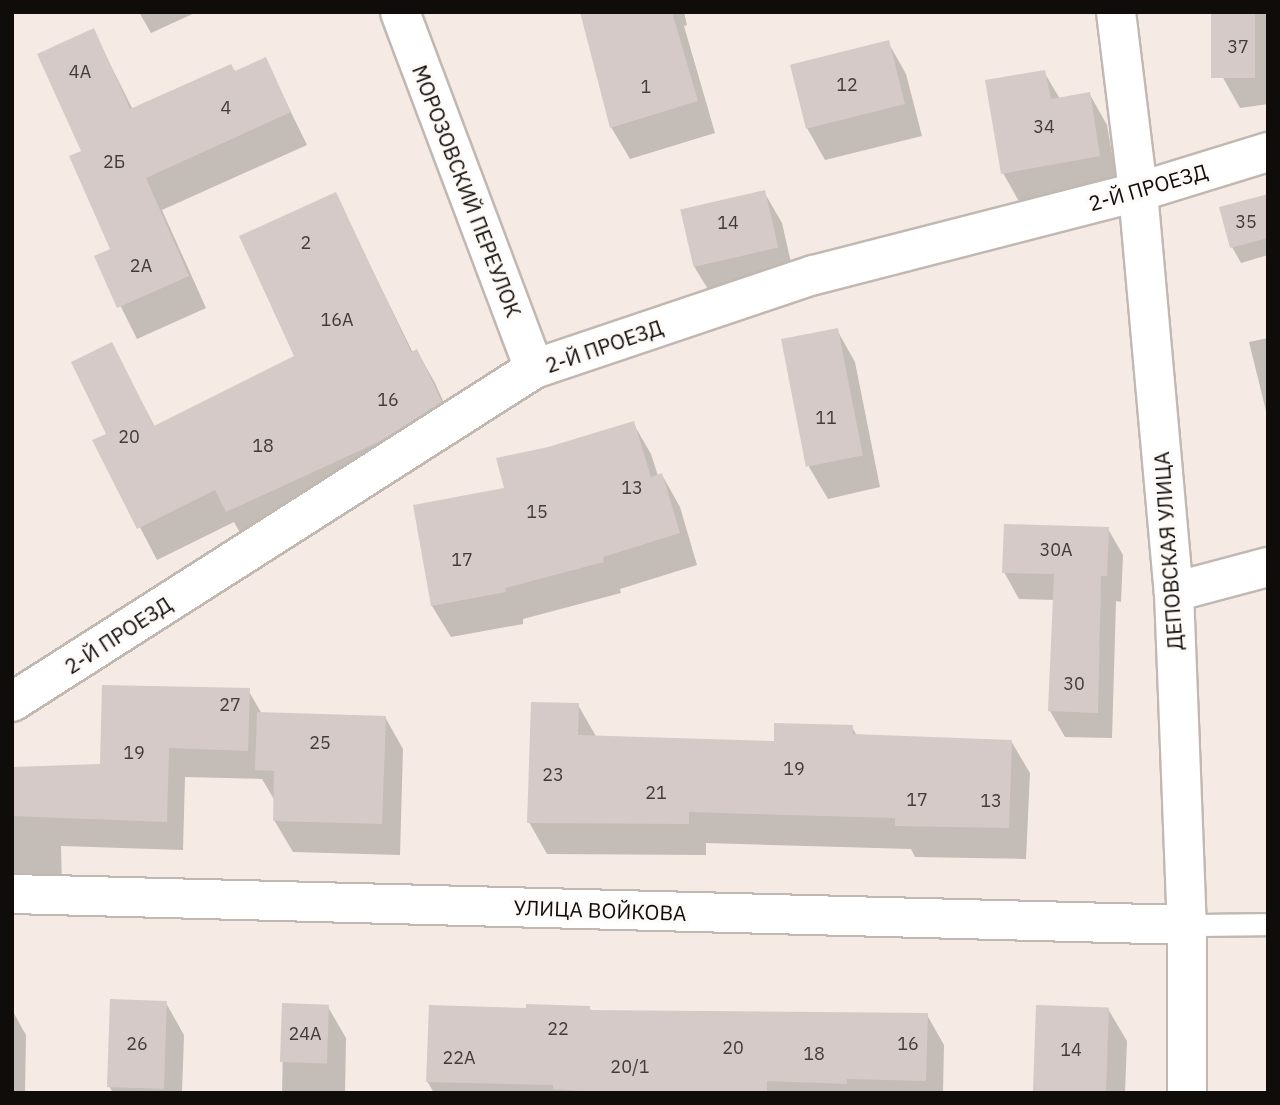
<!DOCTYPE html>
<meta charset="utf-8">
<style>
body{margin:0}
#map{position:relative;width:1280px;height:1105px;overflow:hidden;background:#f5ebe4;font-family:"IBM Plex Sans",sans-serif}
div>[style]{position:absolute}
.shadow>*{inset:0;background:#0003}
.building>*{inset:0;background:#d6cac8;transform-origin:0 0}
.roads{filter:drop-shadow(2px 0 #c1b8b1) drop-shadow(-2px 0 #c1b8b1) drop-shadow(0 2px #c1b8b1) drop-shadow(0 -2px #c1b8b1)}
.lane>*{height:21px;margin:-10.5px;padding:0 10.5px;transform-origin:10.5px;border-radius:10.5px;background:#fff}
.street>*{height:38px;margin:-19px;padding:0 19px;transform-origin:19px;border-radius:19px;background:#fff}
span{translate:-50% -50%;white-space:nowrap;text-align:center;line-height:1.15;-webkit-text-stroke:6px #fefaf7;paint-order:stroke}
.number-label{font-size:18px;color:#413c39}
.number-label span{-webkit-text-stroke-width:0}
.street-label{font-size:21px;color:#0f0c09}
.frame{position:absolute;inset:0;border:14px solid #0f0c09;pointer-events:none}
</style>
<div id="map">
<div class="shadow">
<div style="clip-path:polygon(139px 12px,197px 12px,151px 33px)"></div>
<div style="clip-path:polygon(582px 12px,684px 12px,687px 25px,684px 26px,715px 133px,630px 159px,611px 127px)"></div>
<div style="clip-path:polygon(1213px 12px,1268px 12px,1268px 104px,1240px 108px,1222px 76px)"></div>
<div style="clip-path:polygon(93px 30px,133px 110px,235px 73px,265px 59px,307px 145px,162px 210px,206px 308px,137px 339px,96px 257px,112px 250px,83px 152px)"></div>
<div style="clip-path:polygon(888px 42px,906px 74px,922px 136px,825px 160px,807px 128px)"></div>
<div style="clip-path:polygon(1044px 72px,1060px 99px,1089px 93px,1107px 125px,1118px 188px,1021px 205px,1003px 173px)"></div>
<div style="clip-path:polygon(764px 192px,782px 223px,795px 280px,714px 299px,695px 268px,682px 211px)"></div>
<div style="clip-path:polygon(335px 194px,413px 353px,417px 351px,435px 383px,458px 434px,245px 542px,234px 522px,157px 560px,95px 441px,108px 434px,111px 344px,155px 427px,297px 356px)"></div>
<div style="clip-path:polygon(1268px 196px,1268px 255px,1241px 263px,1232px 247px)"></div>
<div style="clip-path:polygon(837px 330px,855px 362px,880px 487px,828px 499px,809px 467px)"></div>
<div style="clip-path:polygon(1268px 338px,1268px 419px,1249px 342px)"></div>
<div style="clip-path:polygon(633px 423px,651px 454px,658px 476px,662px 475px,680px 507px,697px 565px,620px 589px,621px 593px,523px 619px,523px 624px,451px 637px,432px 606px,506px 489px)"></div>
<div style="clip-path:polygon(1108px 529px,1123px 555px,1121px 602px,1116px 601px,1112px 738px,1065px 737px,1050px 711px,1055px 600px,1019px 599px,1004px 572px)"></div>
<div style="clip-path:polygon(248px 690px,262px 714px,385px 717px,403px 749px,400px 855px,293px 852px,274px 820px,275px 801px,262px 779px,185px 777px,183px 850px,61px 846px,62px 886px,12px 887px,12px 769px,101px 766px)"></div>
<div style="clip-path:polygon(578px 705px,597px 738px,775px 743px,852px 727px,857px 736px,1011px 741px,1030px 773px,1026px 859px,915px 857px,911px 849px,706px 843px,706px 855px,547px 854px,529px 822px)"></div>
<div style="clip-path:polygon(166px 1003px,184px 1035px,182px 1093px,113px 1093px,109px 1086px)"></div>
<div style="clip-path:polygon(284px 1005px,328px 1007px,346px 1038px,345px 1093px,282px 1093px)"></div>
<div style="clip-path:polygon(589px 1008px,592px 1011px,927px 1015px,944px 1045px,943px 1093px,434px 1093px,427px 1081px,528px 1010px)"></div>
<div style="clip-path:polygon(1108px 1009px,1127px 1041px,1125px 1093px,1035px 1093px)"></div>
<div style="clip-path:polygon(12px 1010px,26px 1035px,25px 1093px,12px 1093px)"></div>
</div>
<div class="building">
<div style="clip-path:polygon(580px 12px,672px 12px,698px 101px,610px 128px)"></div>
<div style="left:1211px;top:12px;width:44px;height:66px"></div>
<div style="clip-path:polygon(94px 28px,130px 109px,231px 64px,235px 71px,266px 57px,291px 112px,146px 178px,189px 276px,117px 308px,94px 256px,110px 249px,69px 156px,81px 151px,37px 54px)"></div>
<div style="left:889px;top:40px;width:66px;height:102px;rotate:76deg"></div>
<div style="clip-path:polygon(1045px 70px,1051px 99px,1090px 92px,1100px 156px,1001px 174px,985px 80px)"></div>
<div style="left:765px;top:190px;width:59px;height:87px;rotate:77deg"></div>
<div style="clip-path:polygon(336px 192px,411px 352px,417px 349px,442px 402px,383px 440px,226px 512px,215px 490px,137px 529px,92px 440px,106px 434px,71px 362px,112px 342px,154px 426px,294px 356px,239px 236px)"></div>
<div style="clip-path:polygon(1268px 194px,1268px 238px,1230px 248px,1219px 207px)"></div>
<div style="left:838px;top:328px;width:130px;height:58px;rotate:79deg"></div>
<div style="clip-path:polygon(634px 421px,651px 477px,662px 473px,680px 533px,603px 557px,604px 562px,505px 588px,506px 592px,431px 606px,413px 505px,504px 488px,496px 458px,548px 447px)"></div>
<div style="clip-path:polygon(1004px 524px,1109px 527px,1107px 576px,1101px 576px,1098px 713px,1048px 711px,1054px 574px,1002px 573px)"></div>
<div style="clip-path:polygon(102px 685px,250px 688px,248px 751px,169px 748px,167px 822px,12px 816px,12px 767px,100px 764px)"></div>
<div style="clip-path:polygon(531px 702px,579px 703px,578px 735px,774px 741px,774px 723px,853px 725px,853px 734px,1012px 740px,1009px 828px,895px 826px,895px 818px,689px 812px,689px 824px,527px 823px)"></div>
<div style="clip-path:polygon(257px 712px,386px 716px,382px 824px,273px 821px,274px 771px,255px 770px)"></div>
<div style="left:110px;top:999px;width:57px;height:88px;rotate:2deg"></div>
<div style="left:282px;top:1003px;width:47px;height:59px;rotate:2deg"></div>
<div style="clip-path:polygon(526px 1004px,590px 1006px,590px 1010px,928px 1013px,926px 1081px,847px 1079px,847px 1084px,767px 1081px,767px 1093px,608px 1093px,553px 1089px,553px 1085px,426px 1082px,429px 1005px,526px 1008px)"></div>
<div style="left:1036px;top:1005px;width:73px;height:88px;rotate:2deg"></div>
</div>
<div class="roads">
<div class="lane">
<div style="left:1187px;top:925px;width:81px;rotate:-0.7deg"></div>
</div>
<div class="street">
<div style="left:400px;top:12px;width:381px;rotate:69.4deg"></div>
<div style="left:1116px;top:12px;width:181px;rotate:83deg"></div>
<div style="left:1138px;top:192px;width:402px;rotate:84.9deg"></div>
<div style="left:1174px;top:592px;width:333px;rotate:87.8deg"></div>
<div style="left:1187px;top:925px;width:168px;rotate:90deg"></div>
<div style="left:1174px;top:592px;width:97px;rotate:-14.9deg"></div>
<div style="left:12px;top:702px;width:619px;rotate:-32.54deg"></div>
<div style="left:534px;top:369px;width:295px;rotate:-18.6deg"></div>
<div style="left:814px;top:275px;width:334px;rotate:-14.4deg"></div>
<div style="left:1138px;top:192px;width:136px;rotate:-17.1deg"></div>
<div style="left:12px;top:894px;width:1175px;rotate:1.51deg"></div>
</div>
</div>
<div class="number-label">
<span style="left:1238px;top:47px">37</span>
<span style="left:80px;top:72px">4А</span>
<span style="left:847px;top:85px">12</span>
<span style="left:646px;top:87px">1</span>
<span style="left:226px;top:108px">4</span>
<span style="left:1044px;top:127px">34</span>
<span style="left:114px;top:162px">2Б</span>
<span style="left:1246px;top:222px">35</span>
<span style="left:728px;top:223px">14</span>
<span style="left:306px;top:243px">2</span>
<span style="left:141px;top:266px">2А</span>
<span style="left:337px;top:320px">16А</span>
<span style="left:388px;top:400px">16</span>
<span style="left:826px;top:418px">11</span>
<span style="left:129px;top:437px">20</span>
<span style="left:263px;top:446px">18</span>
<span style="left:632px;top:488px">13</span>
<span style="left:537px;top:512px">15</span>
<span style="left:1056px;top:550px">30А</span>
<span style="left:462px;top:560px">17</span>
<span style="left:1074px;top:684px">30</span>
<span style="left:230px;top:705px">27</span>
<span style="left:320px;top:743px">25</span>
<span style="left:134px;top:753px">19</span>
<span style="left:794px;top:769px">19</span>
<span style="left:553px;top:775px">23</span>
<span style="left:656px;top:793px">21</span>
<span style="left:917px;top:800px">17</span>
<span style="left:991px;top:801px">13</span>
<span style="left:558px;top:1029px">22</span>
<span style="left:305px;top:1034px">24А</span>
<span style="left:137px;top:1044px">26</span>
<span style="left:908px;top:1044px">16</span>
<span style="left:733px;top:1048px">20</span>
<span style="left:1071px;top:1050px">14</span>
<span style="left:814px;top:1054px">18</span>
<span style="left:459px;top:1058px">22А</span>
<span style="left:630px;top:1067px">20/1</span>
</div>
<div class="street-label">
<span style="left:1148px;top:187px;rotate:-16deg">2-Й ПРОЕЗД</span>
<span style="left:467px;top:191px;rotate:69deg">МОРОЗОВСКИЙ ПЕРЕУЛОК</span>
<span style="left:604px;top:346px;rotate:-19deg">2-Й ПРОЕЗД</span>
<span style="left:1168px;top:551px;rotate:-94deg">ДЕПОВСКАЯ УЛИЦА</span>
<span style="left:118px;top:635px;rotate:-33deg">2-Й ПРОЕЗД</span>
<span style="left:600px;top:910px;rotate:2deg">УЛИЦА ВОЙКОВА</span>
</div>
<div class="frame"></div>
</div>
